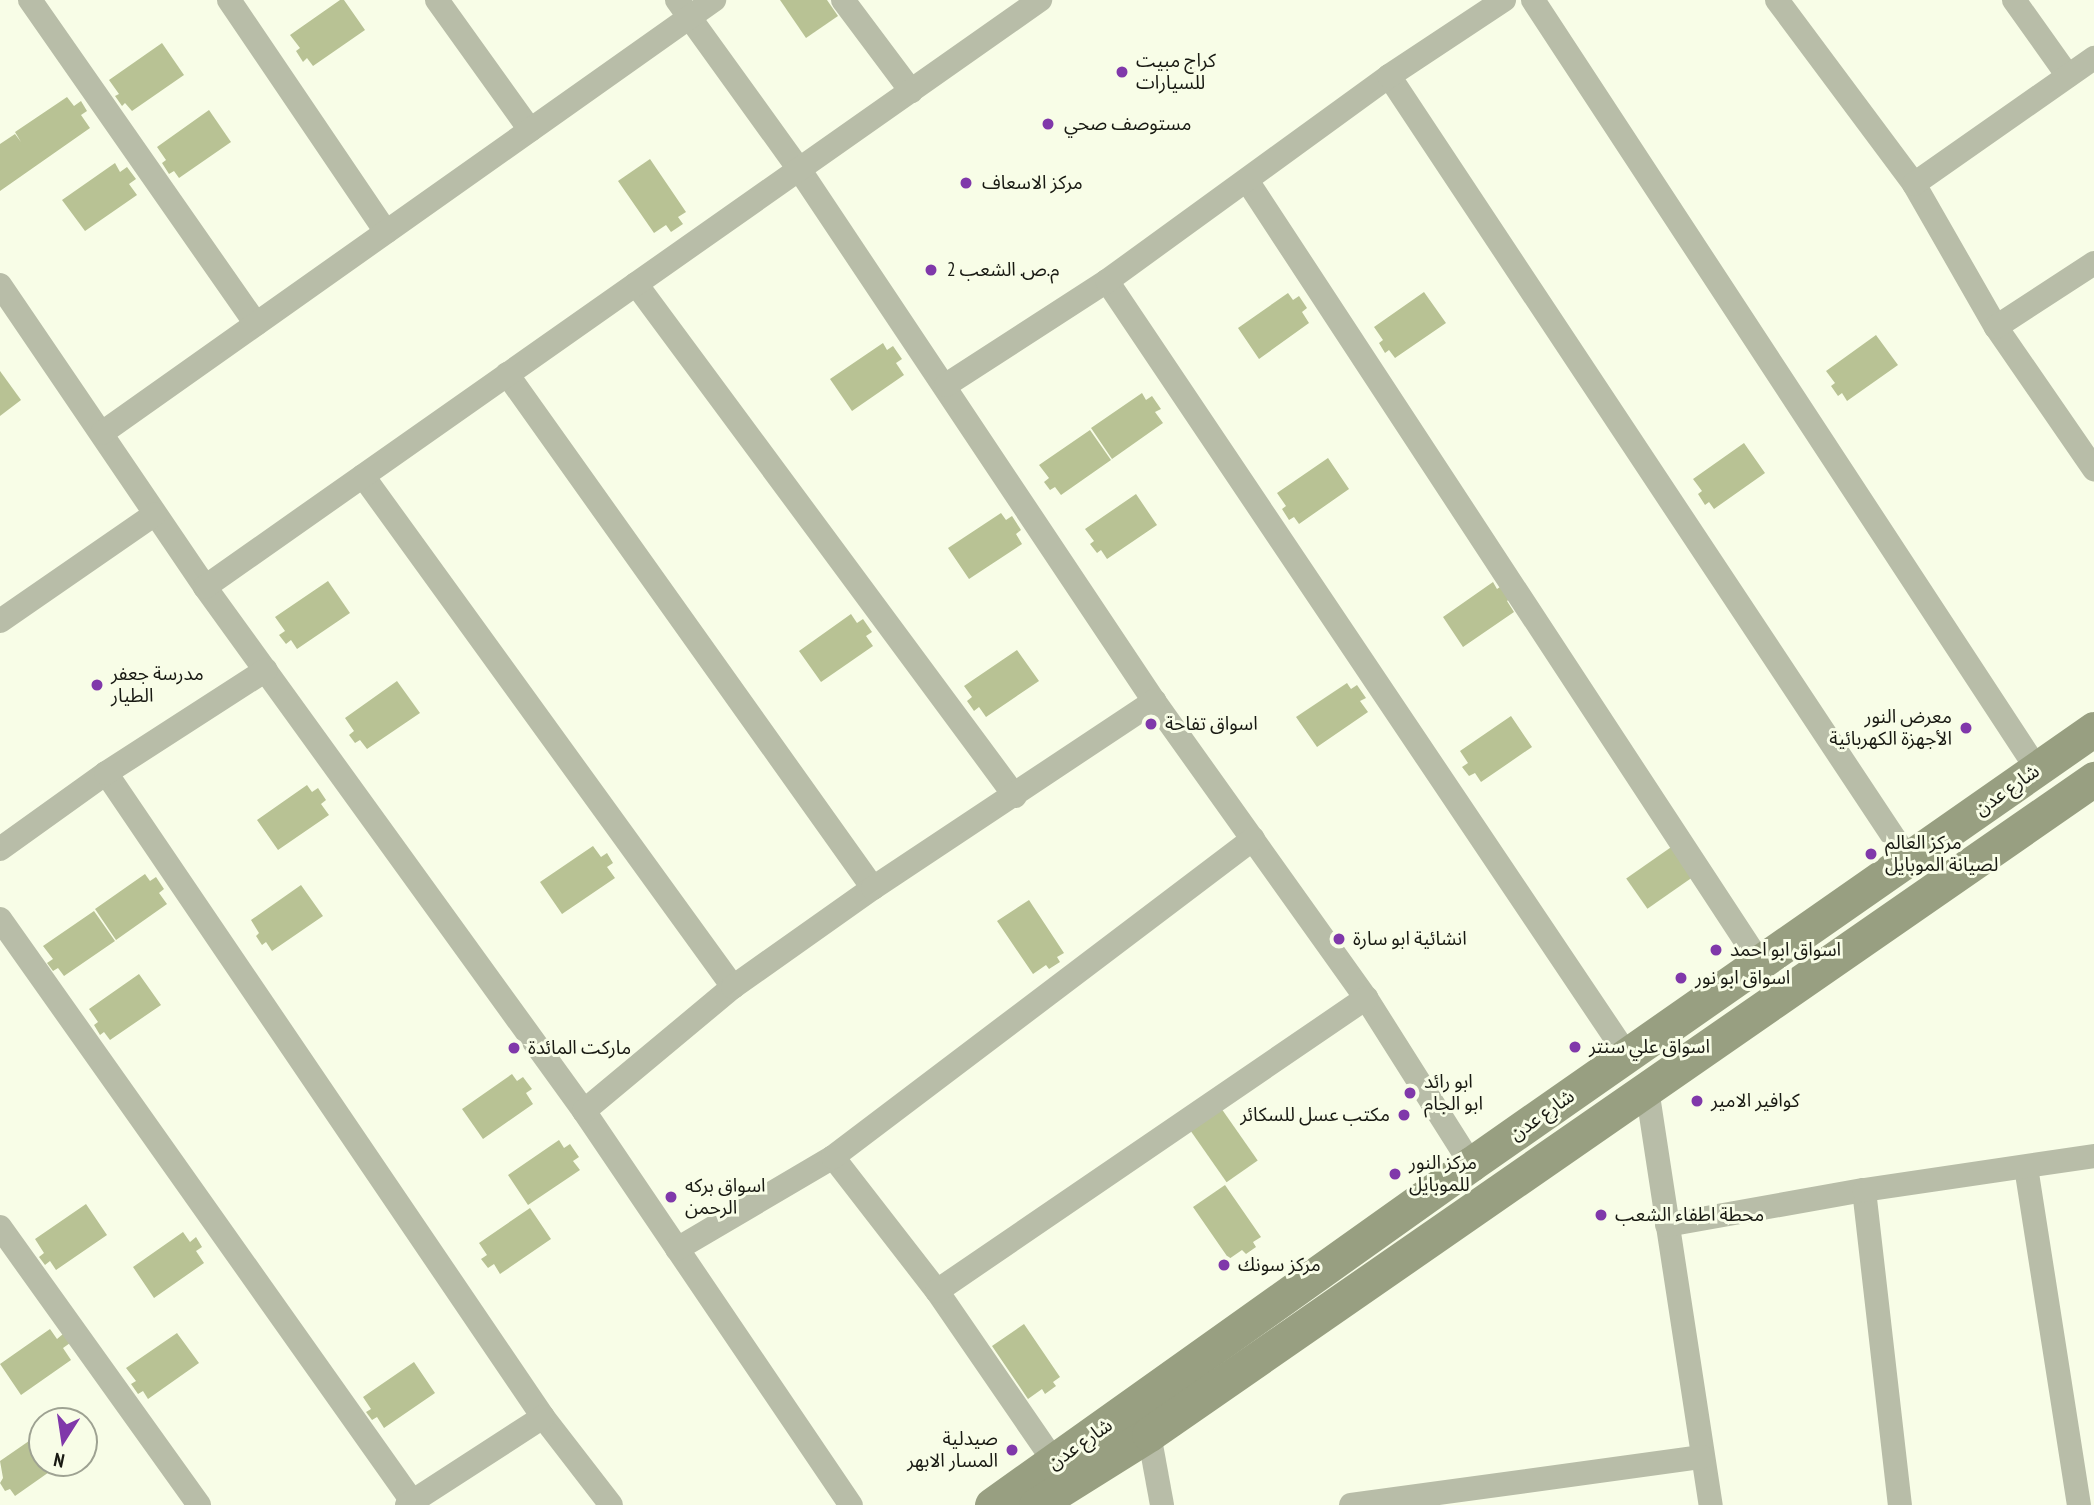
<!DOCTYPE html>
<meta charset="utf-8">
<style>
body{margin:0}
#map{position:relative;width:2094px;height:1505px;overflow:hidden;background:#f8fde7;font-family:"PT Sans Narrow","Noto Sans Arabic",sans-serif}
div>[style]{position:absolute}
.building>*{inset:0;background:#b8c294;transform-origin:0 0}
.street>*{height:24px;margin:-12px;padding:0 12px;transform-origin:12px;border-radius:12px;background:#b8bda8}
.secondary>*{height:35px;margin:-17.5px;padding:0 17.5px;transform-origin:17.5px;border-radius:17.5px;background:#989f81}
.dots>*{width:19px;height:19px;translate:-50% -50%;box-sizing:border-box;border:4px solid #f8fde7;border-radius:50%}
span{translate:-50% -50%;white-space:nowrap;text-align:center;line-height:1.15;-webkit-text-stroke:6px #f8fde7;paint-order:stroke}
.poi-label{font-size:19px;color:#181912}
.left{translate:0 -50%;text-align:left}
.right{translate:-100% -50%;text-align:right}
.street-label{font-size:19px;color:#181912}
.north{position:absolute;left:28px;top:1407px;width:70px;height:70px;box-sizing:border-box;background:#f8fde7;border:2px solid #9ea292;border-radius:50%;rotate:192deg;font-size:19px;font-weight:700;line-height:28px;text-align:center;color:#181912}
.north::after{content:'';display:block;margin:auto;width:24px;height:32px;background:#8038aa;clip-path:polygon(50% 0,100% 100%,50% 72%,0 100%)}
</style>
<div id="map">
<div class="building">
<div style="clip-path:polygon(340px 0,344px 0,365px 30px,313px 66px,307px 58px,303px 62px,296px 51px,300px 48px,290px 35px)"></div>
<div style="clip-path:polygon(780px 0,827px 0,838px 16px,806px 38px)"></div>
<div style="clip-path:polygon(162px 43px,184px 75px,132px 111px,125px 103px,122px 106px,115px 96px,119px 94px,109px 80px)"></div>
<div style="clip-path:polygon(67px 97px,74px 106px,81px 101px,87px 111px,81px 115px,90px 128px,0 191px,0 144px,15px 134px,21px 142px,15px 132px)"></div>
<div style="clip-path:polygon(209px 110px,231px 142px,179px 178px,174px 171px,169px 174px,162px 163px,166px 160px,157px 147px)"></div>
<div style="clip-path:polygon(650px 159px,686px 212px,678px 217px,683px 224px,671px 232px,666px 225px,654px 233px,618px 181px)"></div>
<div style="clip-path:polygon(115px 163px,120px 172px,127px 167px,136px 179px,129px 184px,137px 195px,85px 231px,62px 200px)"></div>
<div style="clip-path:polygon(1424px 292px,1446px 323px,1395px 358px,1389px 350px,1385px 353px,1379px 343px,1383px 340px,1374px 327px)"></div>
<div style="clip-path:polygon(1288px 293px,1293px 300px,1299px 296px,1307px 308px,1302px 312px,1309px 323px,1259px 359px,1238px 328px)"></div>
<div style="clip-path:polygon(1876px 335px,1898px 365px,1847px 401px,1842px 393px,1838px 396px,1831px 386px,1835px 383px,1826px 371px)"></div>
<div style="clip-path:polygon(883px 343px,887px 350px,893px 346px,902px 359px,896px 363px,904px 375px,852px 411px,830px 379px)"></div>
<div style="clip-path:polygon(0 371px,21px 400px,0 416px)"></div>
<div style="clip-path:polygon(1142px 393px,1146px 400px,1152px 396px,1161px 409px,1155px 412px,1163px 423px,1112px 459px,1091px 428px)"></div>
<div style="clip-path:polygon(1090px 430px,1111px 460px,1061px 495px,1055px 487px,1050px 490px,1044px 482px,1049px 478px,1039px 465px)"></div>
<div style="clip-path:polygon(1744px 443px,1765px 473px,1714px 509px,1709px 502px,1705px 505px,1698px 494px,1702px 491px,1693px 479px)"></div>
<div style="clip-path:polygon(1328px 458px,1349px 489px,1299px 524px,1294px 517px,1289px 520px,1282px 509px,1286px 506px,1277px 493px)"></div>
<div style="clip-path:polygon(1136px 494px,1157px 525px,1107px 559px,1101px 550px,1097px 553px,1090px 544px,1094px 541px,1085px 529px)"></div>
<div style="clip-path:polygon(1001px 513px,1006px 520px,1012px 516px,1021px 530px,1016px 534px,1022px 544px,969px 579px,948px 548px)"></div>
<div style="clip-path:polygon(328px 581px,350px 613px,297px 649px,291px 640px,286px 644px,279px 635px,285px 631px,275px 617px)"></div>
<div style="clip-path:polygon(1493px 582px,1497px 589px,1503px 585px,1512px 597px,1507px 601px,1514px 612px,1463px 647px,1443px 617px)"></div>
<div style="clip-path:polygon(851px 614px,857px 623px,863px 619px,872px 632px,866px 636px,873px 646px,821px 682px,799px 651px)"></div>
<div style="clip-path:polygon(1017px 650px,1039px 681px,986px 717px,979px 707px,974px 711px,967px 701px,972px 697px,964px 686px)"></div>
<div style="clip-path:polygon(397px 681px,420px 713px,367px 749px,360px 740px,355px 743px,349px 735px,354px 731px,345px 718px)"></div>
<div style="clip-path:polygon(1347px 683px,1351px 689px,1357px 685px,1366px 698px,1360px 701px,1368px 712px,1317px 747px,1296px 717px)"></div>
<div style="clip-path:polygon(1511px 716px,1532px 747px,1481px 782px,1475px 773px,1469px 776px,1462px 767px,1468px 763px,1460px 751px)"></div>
<div style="clip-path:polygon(307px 785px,312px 792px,318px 788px,326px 800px,321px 804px,329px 815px,278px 850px,257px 820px)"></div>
<div style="left:1677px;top:843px;width:37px;height:62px;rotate:55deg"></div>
<div style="clip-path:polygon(593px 846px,601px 857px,607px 853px,613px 863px,607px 867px,615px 878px,562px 914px,540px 882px)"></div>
<div style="clip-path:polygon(145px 874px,150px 881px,156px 877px,164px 889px,159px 893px,167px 904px,116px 940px,95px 909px)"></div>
<div style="clip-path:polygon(301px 885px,323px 916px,272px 951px,266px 942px,262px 945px,256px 936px,259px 933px,251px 920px)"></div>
<div style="clip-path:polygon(1029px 900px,1064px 953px,1057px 957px,1060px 962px,1049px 969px,1046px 965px,1033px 974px,997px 921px)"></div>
<div style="clip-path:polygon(94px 911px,115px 941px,64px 976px,58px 968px,53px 971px,47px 963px,53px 959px,43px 946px)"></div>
<div style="clip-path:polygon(139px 974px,161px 1005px,110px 1040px,104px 1032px,100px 1035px,94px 1025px,98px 1022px,89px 1009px)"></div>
<div style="clip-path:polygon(512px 1074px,517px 1081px,523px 1077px,532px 1089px,526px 1093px,533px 1104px,483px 1139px,462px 1109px)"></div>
<div style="left:1221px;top:1108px;width:64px;height:38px;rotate:55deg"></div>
<div style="clip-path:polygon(559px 1140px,564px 1148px,570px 1144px,579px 1157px,573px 1161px,580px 1170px,528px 1205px,508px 1175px)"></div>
<div style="clip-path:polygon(1225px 1185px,1261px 1237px,1253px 1242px,1256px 1247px,1246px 1254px,1242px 1250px,1229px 1259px,1193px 1207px)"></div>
<div style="clip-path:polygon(86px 1204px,107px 1235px,56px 1270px,50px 1261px,45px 1265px,39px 1257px,44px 1253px,35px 1239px)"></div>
<div style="clip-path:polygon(530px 1208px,551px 1239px,500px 1274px,494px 1264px,488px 1268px,481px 1259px,487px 1255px,479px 1243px)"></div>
<div style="clip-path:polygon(183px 1232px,190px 1242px,196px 1237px,202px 1247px,196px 1251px,204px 1263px,154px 1298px,133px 1267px)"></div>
<div style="clip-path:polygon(1024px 1324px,1060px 1377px,1053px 1382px,1056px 1386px,1045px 1394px,1042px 1389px,1028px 1399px,992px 1346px)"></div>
<div style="clip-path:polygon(50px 1329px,57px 1339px,63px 1334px,70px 1343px,63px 1348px,71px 1360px,21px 1395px,0 1364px)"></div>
<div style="clip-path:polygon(177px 1333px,199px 1363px,148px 1399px,143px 1391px,138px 1394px,131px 1384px,136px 1381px,126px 1368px)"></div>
<div style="clip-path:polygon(414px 1362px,435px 1393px,384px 1428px,377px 1417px,372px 1420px,366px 1412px,371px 1409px,363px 1397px)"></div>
<div style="clip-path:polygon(42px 1432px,42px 1463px,62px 1463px,15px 1496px,10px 1489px,5px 1491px,0 1483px,3px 1478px,0 1461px)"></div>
</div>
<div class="street">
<div style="left:30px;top:0;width:395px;rotate:55.1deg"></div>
<div style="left:229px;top:0;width:280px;rotate:55.9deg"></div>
<div style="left:437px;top:0;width:160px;rotate:54.4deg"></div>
<div style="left:677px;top:0;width:208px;rotate:54.2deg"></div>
<div style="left:799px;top:169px;width:640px;rotate:56.29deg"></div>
<div style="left:1154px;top:701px;width:365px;rotate:54.5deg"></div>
<div style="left:1366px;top:998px;width:196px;rotate:57.7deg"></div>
<div style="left:843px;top:0;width:114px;rotate:53.2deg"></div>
<div style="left:1533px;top:0;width:919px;rotate:56.76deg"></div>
<div style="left:1777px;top:0;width:229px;rotate:53.3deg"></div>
<div style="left:1914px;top:184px;width:165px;rotate:60.2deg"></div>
<div style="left:1996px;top:327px;width:173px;rotate:55.4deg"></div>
<div style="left:2014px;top:0;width:93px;rotate:54.6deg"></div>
<div style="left:1389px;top:76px;width:939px;rotate:56.46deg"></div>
<div style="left:1248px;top:182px;width:934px;rotate:56.75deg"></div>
<div style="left:1914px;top:184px;width:220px;rotate:-35deg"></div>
<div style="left:1107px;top:281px;width:932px;rotate:56.11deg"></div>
<div style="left:636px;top:284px;width:637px;rotate:53.49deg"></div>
<div style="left:0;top:285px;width:365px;rotate:55.8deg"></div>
<div style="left:205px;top:587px;width:647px;rotate:54.12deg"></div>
<div style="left:584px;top:1111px;width:476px;rotate:55.9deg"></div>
<div style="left:1996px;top:327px;width:117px;rotate:-33.1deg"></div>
<div style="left:507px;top:374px;width:631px;rotate:54.55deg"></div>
<div style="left:946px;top:385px;width:192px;rotate:-32.9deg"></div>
<div style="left:1107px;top:281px;width:349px;rotate:-36deg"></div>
<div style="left:1389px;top:76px;width:138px;rotate:-33.5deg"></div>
<div style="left:102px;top:433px;width:750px;rotate:-35.28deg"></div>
<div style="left:363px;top:476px;width:631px;rotate:54.09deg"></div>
<div style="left:205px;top:587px;width:1021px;rotate:-35.11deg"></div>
<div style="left:0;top:621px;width:188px;rotate:-34.6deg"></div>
<div style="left:106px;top:773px;width:778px;rotate:55.84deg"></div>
<div style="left:543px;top:1417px;width:111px;rotate:52.3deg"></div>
<div style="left:0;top:849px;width:130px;rotate:-35.6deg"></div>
<div style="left:106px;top:773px;width:190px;rotate:-32.8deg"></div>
<div style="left:0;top:919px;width:713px;rotate:54.71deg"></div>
<div style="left:1647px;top:1089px;width:421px;rotate:81.3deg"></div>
<div style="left:584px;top:1111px;width:194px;rotate:-39.8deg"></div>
<div style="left:733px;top:987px;width:171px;rotate:-35.3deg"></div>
<div style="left:873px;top:888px;width:338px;rotate:-33.6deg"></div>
<div style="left:833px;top:1157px;width:170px;rotate:52.2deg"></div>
<div style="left:937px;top:1291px;width:209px;rotate:55.5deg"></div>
<div style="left:2026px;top:1167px;width:342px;rotate:81.1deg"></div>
<div style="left:1864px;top:1190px;width:317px;rotate:83.5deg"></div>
<div style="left:1667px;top:1225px;width:200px;rotate:-10.1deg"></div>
<div style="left:1864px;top:1190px;width:232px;rotate:-8.4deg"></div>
<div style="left:0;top:1227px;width:342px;rotate:54.4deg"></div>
<div style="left:677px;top:1249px;width:181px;rotate:-30.5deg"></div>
<div style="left:833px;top:1157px;width:527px;rotate:-37.13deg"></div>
<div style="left:937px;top:1291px;width:520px;rotate:-34.33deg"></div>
<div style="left:1149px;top:1434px;width:72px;rotate:79.6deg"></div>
<div style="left:407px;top:1505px;width:162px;rotate:-32.9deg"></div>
<div style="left:1351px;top:1505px;width:354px;rotate:-7.8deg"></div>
</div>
<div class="secondary">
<div style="left:992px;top:1505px;width:588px;rotate:-35.45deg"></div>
<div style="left:1471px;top:1164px;width:760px;rotate:-34.92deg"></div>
<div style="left:1036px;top:1505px;width:133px;rotate:-32.1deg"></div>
<div style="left:1149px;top:1434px;width:1150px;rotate:-34.73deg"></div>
</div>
<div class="dots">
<div style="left:1122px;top:72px;background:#8038aa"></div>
<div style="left:1048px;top:124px;background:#8038aa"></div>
<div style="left:966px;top:183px;background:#8038aa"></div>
<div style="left:931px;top:270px;background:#8038aa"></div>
<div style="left:97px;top:685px;background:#8038aa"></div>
<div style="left:1151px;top:724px;background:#8038aa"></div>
<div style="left:1966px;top:728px;background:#8038aa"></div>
<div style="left:1871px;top:854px;background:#8038aa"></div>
<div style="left:1339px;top:939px;background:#8038aa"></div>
<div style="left:1716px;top:950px;background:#8038aa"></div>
<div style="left:1681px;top:978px;background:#8038aa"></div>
<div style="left:1575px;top:1047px;background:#8038aa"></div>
<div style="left:514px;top:1048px;background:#8038aa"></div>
<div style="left:1410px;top:1093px;background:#8038aa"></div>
<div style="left:1697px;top:1101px;background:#8038aa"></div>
<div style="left:1404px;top:1115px;background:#8038aa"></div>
<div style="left:1395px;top:1174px;background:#8038aa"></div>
<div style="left:671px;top:1197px;background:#8038aa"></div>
<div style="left:1601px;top:1215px;background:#8038aa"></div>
<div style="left:1224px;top:1265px;background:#8038aa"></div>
<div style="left:1012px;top:1450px;background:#8038aa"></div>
</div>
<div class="poi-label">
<span class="left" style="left:1136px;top:72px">كراج مبيت<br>للسيارات</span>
<span class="left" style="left:1064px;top:124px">مستوصف صحي</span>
<span class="left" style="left:982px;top:183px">مركز الاسعاف</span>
<span class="left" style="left:947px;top:270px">م.ص. الشعب 2</span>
<span class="left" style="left:111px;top:685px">مدرسة جعفر<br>الطيار</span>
<span class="right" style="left:1952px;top:728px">معرض النور<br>الأجهزة الكهربائية</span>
<span class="left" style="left:1165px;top:724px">اسواق تفاحة</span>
<span class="left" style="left:1885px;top:854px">مركز العالم<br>لصيانة الموبايل</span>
<span class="left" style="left:1353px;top:939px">انشائية ابو سارة</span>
<span class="left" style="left:1730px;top:950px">اسواق ابو احمد</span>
<span class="left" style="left:1695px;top:978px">اسواق ابو نور</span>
<span class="left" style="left:1589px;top:1047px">اسواق علي سنتر</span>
<span class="left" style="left:528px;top:1048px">ماركت المائدة</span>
<span class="left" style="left:1424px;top:1093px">ابو رائد<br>ابو الجام</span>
<span class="left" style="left:1711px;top:1101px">كوافير الامير</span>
<span class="right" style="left:1390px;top:1115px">مكتب عسل للسكائر</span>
<span class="left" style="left:1409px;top:1174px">مركز النور<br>للموبايل</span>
<span class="left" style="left:685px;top:1197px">اسواق بركه<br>الرحمن</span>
<span class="left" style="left:1615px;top:1215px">محطة اطفاء الشعب</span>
<span class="left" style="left:1238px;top:1265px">مركز سونك</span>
<span class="right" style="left:998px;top:1450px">صيدلية<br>المسار الابهر</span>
</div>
<div class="street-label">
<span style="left:2007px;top:790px;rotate:-35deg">شارع عدن</span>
<span style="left:1542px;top:1115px;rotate:-35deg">شارع عدن</span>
<span style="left:1080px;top:1444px;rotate:-35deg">شارع عدن</span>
</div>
<div class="north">N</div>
</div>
